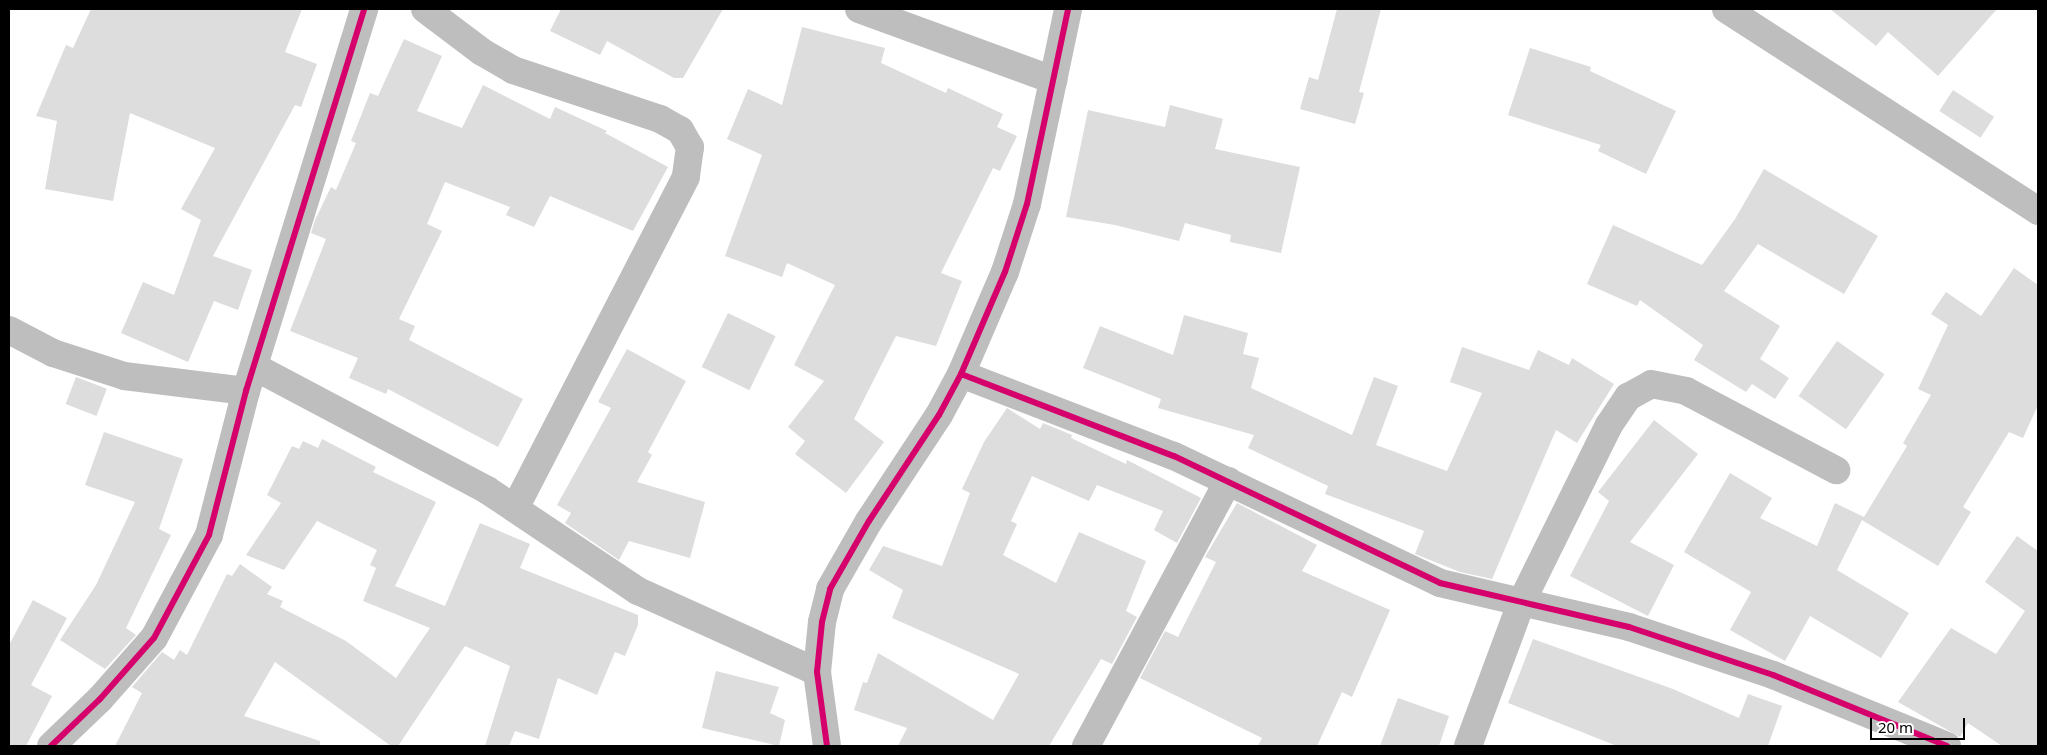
<!DOCTYPE html>
<style>
body{margin:0}
#map{position:relative;width:2047px;height:755px;overflow:hidden;background:#fff;font-family:"Noto Sans",sans-serif}
div>[style]{position:absolute}
.building>*{inset:0;background:#ddd;transform-origin:0 0}
.street>*{height:28px;margin:-14px;padding:0 14px;transform-origin:14px;border-radius:14px;background:#bebebe}
.cycleway>*{height:6px;margin:-3px;padding:0 3px;transform-origin:3px;border-radius:3px;background:#d6006c}
span{translate:-50% -50%;white-space:nowrap;text-align:center;line-height:1.15;-webkit-text-stroke:4px #fff;paint-order:stroke}
.frame{position:absolute;inset:0;border:10px solid #000;pointer-events:none}
.scale{position:absolute;left:1870px;top:718px;width:95px;height:22px;box-sizing:border-box;border:2px solid #000;border-top:0;padding-left:6px;font-size:15px;line-height:18px;white-space:nowrap;color:#000;-webkit-text-stroke:4px #fff;paint-order:stroke}
</style>
<div id="map">
<div class="building">
<div style="clip-path:polygon(91px 9px,302px 9px,285px 52px,317px 64px,301px 107px,295px 105px,213px 256px,252px 270px,238px 310px,214px 301px,188px 362px,121px 333px,143px 282px,174px 295px,201px 220px,181px 209px,215px 148px,130px 113px,113px 201px,45px 189px,57px 121px,36px 116px,66px 45px,73px 48px)"></div>
<div style="clip-path:polygon(561px 9px,723px 9px,683px 78px,674px 78px,607px 41px,600px 55px,550px 31px)"></div>
<div style="clip-path:polygon(1337px 9px,1381px 9px,1359px 92px,1364px 93px,1355px 124px,1300px 109px,1309px 77px,1318px 80px)"></div>
<div style="clip-path:polygon(1830px 9px,1997px 9px,1938px 76px,1888px 32px,1876px 46px)"></div>
<div style="clip-path:polygon(802px 27px,885px 48px,881px 63px,946px 93px,948px 88px,1003px 114px,997px 127px,1017px 136px,1000px 171px,993px 168px,941px 273px,962px 281px,936px 346px,896px 336px,854px 419px,884px 442px,846px 493px,795px 454px,805px 441px,788px 427px,824px 381px,794px 365px,835px 285px,787px 263px,782px 277px,725px 256px,762px 155px,727px 139px,748px 89px,782px 105px)"></div>
<div style="clip-path:polygon(404px 39px,442px 56px,417px 111px,462px 128px,483px 85px,550px 119px,555px 107px,607px 131px,605px 133px,668px 167px,633px 231px,550px 196px,534px 227px,506px 215px,510px 207px,445px 182px,427px 224px,442px 231px,399px 319px,415px 326px,409px 340px,523px 399px,498px 447px,388px 389px,386px 394px,349px 378px,358px 358px,290px 331px,326px 239px,311px 233px,315px 220px,331px 187px,336px 190px,356px 143px,351px 141px,370px 93px,378px 96px)"></div>
<div style="clip-path:polygon(1530px 48px,1591px 67px,1590px 71px,1676px 111px,1646px 174px,1598px 151px,1601px 145px,1508px 115px)"></div>
<div style="left:1953px;top:90px;width:49px;height:25px;rotate:33deg"></div>
<div style="clip-path:polygon(1170px 105px,1223px 119px,1215px 149px,1300px 167px,1281px 253px,1230px 242px,1231px 235px,1185px 223px,1179px 241px,1115px 225px,1066px 217px,1088px 110px,1165px 127px)"></div>
<div style="clip-path:polygon(1764px 169px,1878px 236px,1844px 294px,1758px 244px,1724px 291px,1780px 326px,1760px 359px,1789px 378px,1775px 399px,1752px 384px,1746px 392px,1694px 360px,1703px 345px,1640px 300px,1637px 306px,1587px 284px,1613px 225px,1702px 265px,1735px 219px)"></div>
<div style="clip-path:polygon(2014px 268px,2038px 285px,2038px 405px,2023px 438px,2009px 432px,1963px 507px,1971px 512px,1938px 566px,1862px 520px,1837px 570px,1909px 613px,1881px 658px,1810px 616px,1785px 661px,1730px 630px,1751px 592px,1684px 552px,1730px 473px,1772px 498px,1760px 518px,1817px 546px,1835px 503px,1864px 517px,1907px 446px,1903px 443px,1931px 395px,1918px 389px,1948px 325px,1931px 314px,1946px 292px,1981px 316px)"></div>
<div style="left:728px;top:313px;width:53px;height:60px;rotate:26deg"></div>
<div style="clip-path:polygon(1184px 315px,1248px 333px,1243px 354px,1259px 358px,1251px 388px,1352px 435px,1374px 377px,1398px 386px,1376px 445px,1447px 471px,1482px 393px,1450px 382px,1462px 347px,1529px 370px,1538px 350px,1569px 365px,1572px 358px,1614px 384px,1577px 443px,1556px 430px,1492px 579px,1460px 572px,1415px 554px,1424px 531px,1325px 494px,1328px 486px,1248px 448px,1254px 435px,1158px 408px,1161px 399px,1083px 368px,1100px 326px,1173px 355px)"></div>
<div style="left:1837px;top:341px;width:58px;height:67px;rotate:35deg"></div>
<div style="clip-path:polygon(627px 349px,686px 381px,648px 452px,652px 455px,637px 482px,705px 502px,690px 558px,629px 541px,619px 560px,565px 523px,571px 513px,557px 505px,611px 408px,598px 402px)"></div>
<div style="left:76px;top:377px;width:33px;height:29px;rotate:21deg"></div>
<div style="clip-path:polygon(1007px 408px,1040px 429px,1043px 423px,1072px 435px,1071px 438px,1126px 464px,1127px 460px,1201px 498px,1177px 543px,1154px 530px,1163px 511px,1097px 485px,1089px 501px,1032px 476px,1011px 521px,1017px 524px,1003px 555px,1056px 583px,1079px 532px,1146px 561px,1126px 611px,1137px 617px,1112px 664px,1101px 659px,1049px 746px,898px 746px,907px 728px,854px 710px,863px 682px,867px 683px,878px 653px,993px 720px,1019px 674px,892px 618px,903px 590px,869px 570px,883px 546px,942px 566px,970px 493px,962px 489px,984px 442px)"></div>
<div style="clip-path:polygon(1654px 420px,1698px 454px,1630px 542px,1674px 565px,1648px 616px,1570px 576px,1609px 501px,1598px 492px)"></div>
<div style="clip-path:polygon(104px 432px,183px 459px,159px 529px,171px 535px,126px 628px,136px 635px,105px 669px,60px 640px,96px 585px,135px 502px,85px 485px)"></div>
<div style="clip-path:polygon(322px 439px,376px 467px,373px 472px,436px 502px,395px 586px,445px 606px,480px 523px,530px 544px,520px 568px,638px 615px,638px 625px,625px 656px,615px 652px,597px 695px,558px 678px,539px 739px,515px 731px,509px 746px,485px 746px,510px 666px,465px 646px,398px 746px,391px 746px,275px 662px,244px 716px,320px 741px,320px 746px,115px 746px,142px 693px,132px 687px,162px 652px,174px 660px,180px 650px,187px 655px,227px 574px,232px 576px,240px 564px,272px 587px,267px 594px,283px 601px,280px 607px,346px 641px,396px 678px,430px 628px,363px 601px,376px 568px,370px 565px,377px 550px,317px 521px,284px 570px,246px 555px,281px 503px,267px 495px,292px 446px,299px 449px,303px 441px,318px 448px)"></div>
<div style="clip-path:polygon(1237px 503px,1317px 545px,1302px 571px,1390px 610px,1352px 697px,1342px 692px,1317px 746px,1258px 746px,1262px 738px,1140px 678px,1165px 631px,1178px 637px,1216px 562px,1205px 557px)"></div>
<div style="clip-path:polygon(2017px 536px,2038px 551px,2038px 746px,2002px 746px,1968px 723px,1960px 737px,1898px 702px,1951px 628px,1996px 654px,2025px 611px,1985px 582px)"></div>
<div style="clip-path:polygon(33px 600px,67px 618px,31px 685px,52px 696px,26px 746px,9px 746px,9px 645px)"></div>
<div style="clip-path:polygon(1533px 639px,1673px 689px,1739px 718px,1748px 694px,1782px 706px,1768px 746px,1617px 746px,1508px 703px)"></div>
<div style="clip-path:polygon(716px 671px,779px 687px,770px 713px,785px 720px,779px 746px,702px 728px)"></div>
<div style="clip-path:polygon(1398px 698px,1449px 716px,1439px 746px,1380px 746px)"></div>
</div>
<div class="street">
<div style="left:425px;top:9px;width:71px;rotate:37deg"></div>
<div style="left:482px;top:52px;width:36px;rotate:30deg"></div>
<div style="left:513px;top:70px;width:155px;rotate:18.4deg"></div>
<div style="left:660px;top:119px;width:23px;rotate:29deg"></div>
<div style="left:680px;top:130px;width:20px;rotate:60deg"></div>
<div style="left:690px;top:147px;width:30px;rotate:98deg"></div>
<div style="left:686px;top:177px;width:373px;rotate:117.3deg"></div>
<div style="left:859px;top:9px;width:207px;rotate:20.1deg"></div>
<div style="left:1726px;top:9px;width:372px;rotate:32.9deg"></div>
<div style="left:9px;top:330px;width:50px;rotate:27.6deg"></div>
<div style="left:53px;top:353px;width:75px;rotate:17.9deg"></div>
<div style="left:124px;top:376px;width:123px;rotate:7deg"></div>
<div style="left:255px;top:367px;width:263px;rotate:27.9deg"></div>
<div style="left:487px;top:490px;width:182px;rotate:33.8deg"></div>
<div style="left:638px;top:591px;width:196px;rotate:24.3deg"></div>
<div style="left:961px;top:374px;width:228px;rotate:21.1deg"></div>
<div style="left:1174px;top:456px;width:295px;rotate:25.5deg"></div>
<div style="left:1440px;top:583px;width:194px;rotate:13.1deg"></div>
<div style="left:1629px;top:627px;width:152px;rotate:18.4deg"></div>
<div style="left:1773px;top:675px;width:188px;rotate:22.2deg"></div>
<div style="left:51px;top:746px;width:68px;rotate:-43.8deg"></div>
<div style="left:100px;top:699px;width:81px;rotate:-48.5deg"></div>
<div style="left:154px;top:638px;width:117px;rotate:-61.9deg"></div>
<div style="left:209px;top:535px;width:149px;rotate:-75.6deg"></div>
<div style="left:246px;top:391px;width:400px;rotate:-72.8deg"></div>
<div style="left:827px;top:746px;width:75px;rotate:-97.7deg"></div>
<div style="left:817px;top:672px;width:50px;rotate:-84.3deg"></div>
<div style="left:822px;top:622px;width:34px;rotate:-76deg"></div>
<div style="left:830px;top:589px;width:78px;rotate:-60.2deg"></div>
<div style="left:869px;top:521px;width:127px;rotate:-56.6deg"></div>
<div style="left:939px;top:415px;width:47px;rotate:-61.8deg"></div>
<div style="left:961px;top:374px;width:111px;rotate:-66.7deg"></div>
<div style="left:1005px;top:272px;width:71px;rotate:-72.1deg"></div>
<div style="left:1027px;top:204px;width:199px;rotate:-78.1deg"></div>
<div style="left:1086px;top:746px;width:301px;rotate:-61.8deg"></div>
<div style="left:1468px;top:746px;width:155px;rotate:-69.6deg"></div>
<div style="left:1522px;top:601px;width:196px;rotate:-63.7deg"></div>
<div style="left:1609px;top:425px;width:34px;rotate:-56deg"></div>
<div style="left:1628px;top:397px;width:26px;rotate:-29deg"></div>
<div style="left:1651px;top:384px;width:36px;rotate:11deg"></div>
<div style="left:1686px;top:391px;width:170px;rotate:27.8deg"></div>
</div>
<div class="cycleway">
<div style="left:961px;top:374px;width:228px;rotate:21.1deg"></div>
<div style="left:1174px;top:456px;width:295px;rotate:25.5deg"></div>
<div style="left:1440px;top:583px;width:194px;rotate:13.1deg"></div>
<div style="left:1629px;top:627px;width:152px;rotate:18.4deg"></div>
<div style="left:1773px;top:675px;width:188px;rotate:22.2deg"></div>
<div style="left:51px;top:746px;width:68px;rotate:-43.8deg"></div>
<div style="left:100px;top:699px;width:81px;rotate:-48.5deg"></div>
<div style="left:154px;top:638px;width:117px;rotate:-61.9deg"></div>
<div style="left:209px;top:535px;width:149px;rotate:-75.6deg"></div>
<div style="left:246px;top:391px;width:400px;rotate:-72.8deg"></div>
<div style="left:827px;top:746px;width:75px;rotate:-97.7deg"></div>
<div style="left:817px;top:672px;width:50px;rotate:-84.3deg"></div>
<div style="left:822px;top:622px;width:34px;rotate:-76deg"></div>
<div style="left:830px;top:589px;width:78px;rotate:-60.2deg"></div>
<div style="left:869px;top:521px;width:127px;rotate:-56.6deg"></div>
<div style="left:939px;top:415px;width:47px;rotate:-61.8deg"></div>
<div style="left:961px;top:374px;width:111px;rotate:-66.7deg"></div>
<div style="left:1005px;top:272px;width:71px;rotate:-72.1deg"></div>
<div style="left:1027px;top:204px;width:199px;rotate:-78.1deg"></div>
</div>
<div class="frame"></div>
<div class="scale">20 m</div>
</div>
